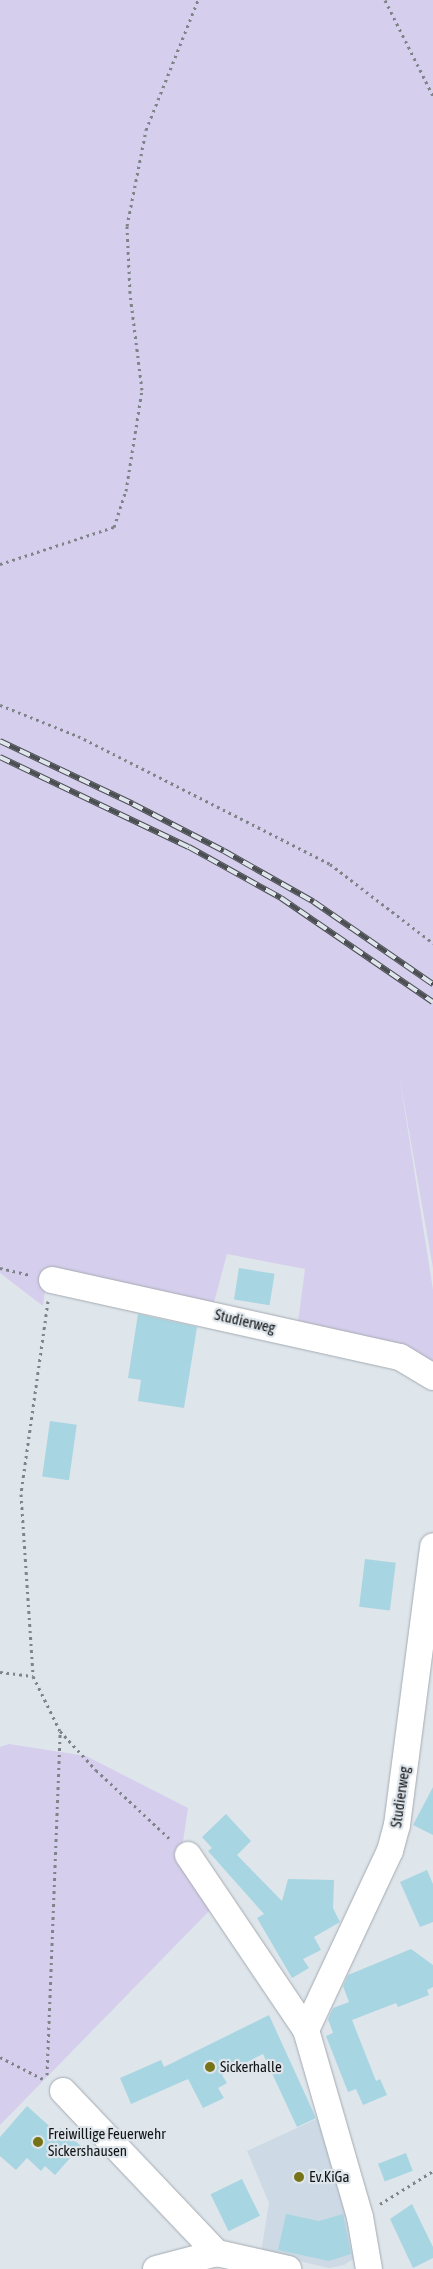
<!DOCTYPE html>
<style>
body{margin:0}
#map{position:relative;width:433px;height:2269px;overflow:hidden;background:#dee5eb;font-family:"Asap Condensed",sans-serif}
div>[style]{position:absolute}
.built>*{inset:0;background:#cddae5}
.green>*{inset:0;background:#d5ceec}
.building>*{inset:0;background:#a7d6e2;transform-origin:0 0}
.path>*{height:3px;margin-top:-1.5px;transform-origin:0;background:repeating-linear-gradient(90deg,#7e8488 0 2.5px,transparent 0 6.5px)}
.roads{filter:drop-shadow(0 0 1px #a4abb1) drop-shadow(0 0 1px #a4abb1)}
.minor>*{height:26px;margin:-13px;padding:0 13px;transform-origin:13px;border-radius:13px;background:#fff}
.rail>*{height:5.5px;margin-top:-2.75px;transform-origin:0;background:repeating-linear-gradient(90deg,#dee5eb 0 11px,#4b4f52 0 22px);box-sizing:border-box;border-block:1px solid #4b4f52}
.dots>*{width:14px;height:14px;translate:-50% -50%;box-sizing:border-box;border:2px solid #dee5eb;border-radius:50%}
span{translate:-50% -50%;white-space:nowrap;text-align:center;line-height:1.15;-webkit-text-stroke:4.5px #dee5eb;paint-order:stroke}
.street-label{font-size:15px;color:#121517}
.poi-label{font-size:15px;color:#121517}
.left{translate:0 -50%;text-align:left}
</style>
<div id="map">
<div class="built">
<div style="clip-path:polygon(323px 2116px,358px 2256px,344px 2265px,329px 2268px,261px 2252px,269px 2203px,247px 2151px)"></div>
</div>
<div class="green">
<div style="clip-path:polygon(0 0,433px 0,433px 1268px,399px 1074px,433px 1290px,433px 1377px,296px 1337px,305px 1269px,227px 1254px,212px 1310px,47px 1276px,43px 1306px,0 1273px)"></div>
<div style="clip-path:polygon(9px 1744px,86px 1756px,188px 1808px,182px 1848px,215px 1905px,0 2125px,0 1747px)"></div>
</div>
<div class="building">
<div style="left:239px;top:1268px;width:36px;height:32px;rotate:9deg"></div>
<div style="clip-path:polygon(138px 1314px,197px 1327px,184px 1408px,138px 1401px,141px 1380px,128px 1378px)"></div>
<div style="left:50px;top:1421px;width:27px;height:56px;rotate:8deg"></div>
<div style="left:365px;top:1559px;width:31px;height:48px;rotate:7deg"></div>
<div style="clip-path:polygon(433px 1787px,433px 1835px,413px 1825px)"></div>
<div style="clip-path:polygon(226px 1814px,251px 1841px,237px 1855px,282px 1901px,288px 1879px,334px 1880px,333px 1908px,340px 1922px,314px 1937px,321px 1950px,303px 1959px,309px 1968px,292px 1978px,257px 1918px,264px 1914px,208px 1851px,212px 1848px,202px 1837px)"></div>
<div style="clip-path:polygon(427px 1870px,433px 1884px,433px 1922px,420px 1927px,400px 1882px)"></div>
<div style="clip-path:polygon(411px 1949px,433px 1965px,433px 1987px,427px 1990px,429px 1995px,398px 2007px,396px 2003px,352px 2020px,376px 2081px,380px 2079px,387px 2095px,363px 2105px,356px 2089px,348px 2092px,326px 2036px,333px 2033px,328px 2019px,333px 2008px,349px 2002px,343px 1986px,348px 1975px)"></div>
<div style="clip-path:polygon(269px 2015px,316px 2118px,297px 2127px,263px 2054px,222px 2075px,227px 2083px,218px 2088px,224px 2098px,203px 2108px,188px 2079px,131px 2104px,120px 2078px,161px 2060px,164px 2067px)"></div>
<div style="clip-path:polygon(27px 2106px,56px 2132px,60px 2128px,81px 2146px,55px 2175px,45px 2166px,41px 2171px,27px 2158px,16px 2170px,0 2156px,0 2137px)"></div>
<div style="left:406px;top:2153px;width:19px;height:30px;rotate:69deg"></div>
<div style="left:242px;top:2179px;width:41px;height:35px;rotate:64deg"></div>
<div style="clip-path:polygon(412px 2204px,433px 2247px,433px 2258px,413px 2268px,390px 2219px)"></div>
<div style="clip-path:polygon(286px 2214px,319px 2221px,343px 2214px,351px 2254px,329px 2261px,278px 2250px)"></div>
</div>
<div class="path">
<div style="left:385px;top:0;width:107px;rotate:63.4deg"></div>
<div style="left:0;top:564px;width:120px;rotate:-18deg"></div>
<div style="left:114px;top:527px;width:38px;rotate:-72deg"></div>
<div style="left:126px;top:491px;width:102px;rotate:-81deg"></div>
<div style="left:142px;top:390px;width:98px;rotate:-97.1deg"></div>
<div style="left:130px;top:293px;width:67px;rotate:-92.6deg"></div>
<div style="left:127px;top:226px;width:98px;rotate:-78.8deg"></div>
<div style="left:146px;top:130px;width:140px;rotate:-68.2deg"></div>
<div style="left:0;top:705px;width:84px;rotate:21.7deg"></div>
<div style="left:78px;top:736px;width:283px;rotate:26.9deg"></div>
<div style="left:330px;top:864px;width:130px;rotate:37.5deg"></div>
<div style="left:0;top:1268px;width:31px;rotate:13deg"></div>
<div style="left:48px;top:1301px;width:195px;rotate:98deg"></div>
<div style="left:21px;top:1494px;width:182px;rotate:86.2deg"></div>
<div style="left:33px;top:1676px;width:61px;rotate:63.9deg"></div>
<div style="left:60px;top:1731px;width:53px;rotate:47.3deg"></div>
<div style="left:96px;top:1770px;width:103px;rotate:43deg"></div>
<div style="left:0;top:1672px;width:33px;rotate:7deg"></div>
<div style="left:0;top:2057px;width:48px;rotate:27.1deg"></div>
<div style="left:47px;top:2075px;width:343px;rotate:-87.8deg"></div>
<div style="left:380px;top:2204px;width:62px;rotate:-31.9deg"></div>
</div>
<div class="roads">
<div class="minor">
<div style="left:52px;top:1280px;width:356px;rotate:12.5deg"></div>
<div style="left:400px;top:1357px;width:39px;rotate:31deg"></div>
<div style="left:188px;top:1855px;width:211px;rotate:56deg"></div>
<div style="left:306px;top:2030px;width:195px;rotate:73.9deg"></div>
<div style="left:360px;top:2217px;width:53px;rotate:80.2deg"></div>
<div style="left:306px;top:2030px;width:198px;rotate:-64.9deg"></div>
<div style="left:390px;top:1851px;width:27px;rotate:-75deg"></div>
<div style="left:397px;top:1825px;width:281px;rotate:-82.6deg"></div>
<div style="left:63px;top:2091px;width:224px;rotate:46.5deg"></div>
<div style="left:156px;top:2269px;width:63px;rotate:-14.7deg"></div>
<div style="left:217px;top:2253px;width:73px;rotate:12.7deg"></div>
</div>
</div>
<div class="rail">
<div style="left:0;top:741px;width:147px;rotate:25.3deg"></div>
<div style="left:133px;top:804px;width:102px;rotate:27.3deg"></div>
<div style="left:224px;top:851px;width:103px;rotate:29.5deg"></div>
<div style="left:314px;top:902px;width:145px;rotate:34.6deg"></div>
<div style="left:0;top:757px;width:209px;rotate:25.5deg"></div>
<div style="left:189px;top:847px;width:105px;rotate:29deg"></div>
<div style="left:281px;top:898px;width:184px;rotate:34.4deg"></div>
</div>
<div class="dots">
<div style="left:210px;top:2067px;background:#777418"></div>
<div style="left:38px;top:2142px;background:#777418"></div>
<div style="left:299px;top:2177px;background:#777418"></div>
</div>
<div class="street-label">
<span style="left:245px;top:1321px;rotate:13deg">Studierweg</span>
<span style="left:400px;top:1797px;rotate:-82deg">Studierweg</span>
</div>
<div class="poi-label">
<span class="left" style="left:220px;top:2067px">Sickerhalle</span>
<span class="left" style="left:48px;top:2142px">Freiwillige Feuerwehr<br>Sickershausen</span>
<span class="left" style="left:309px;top:2177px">Ev.KiGa</span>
</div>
</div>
